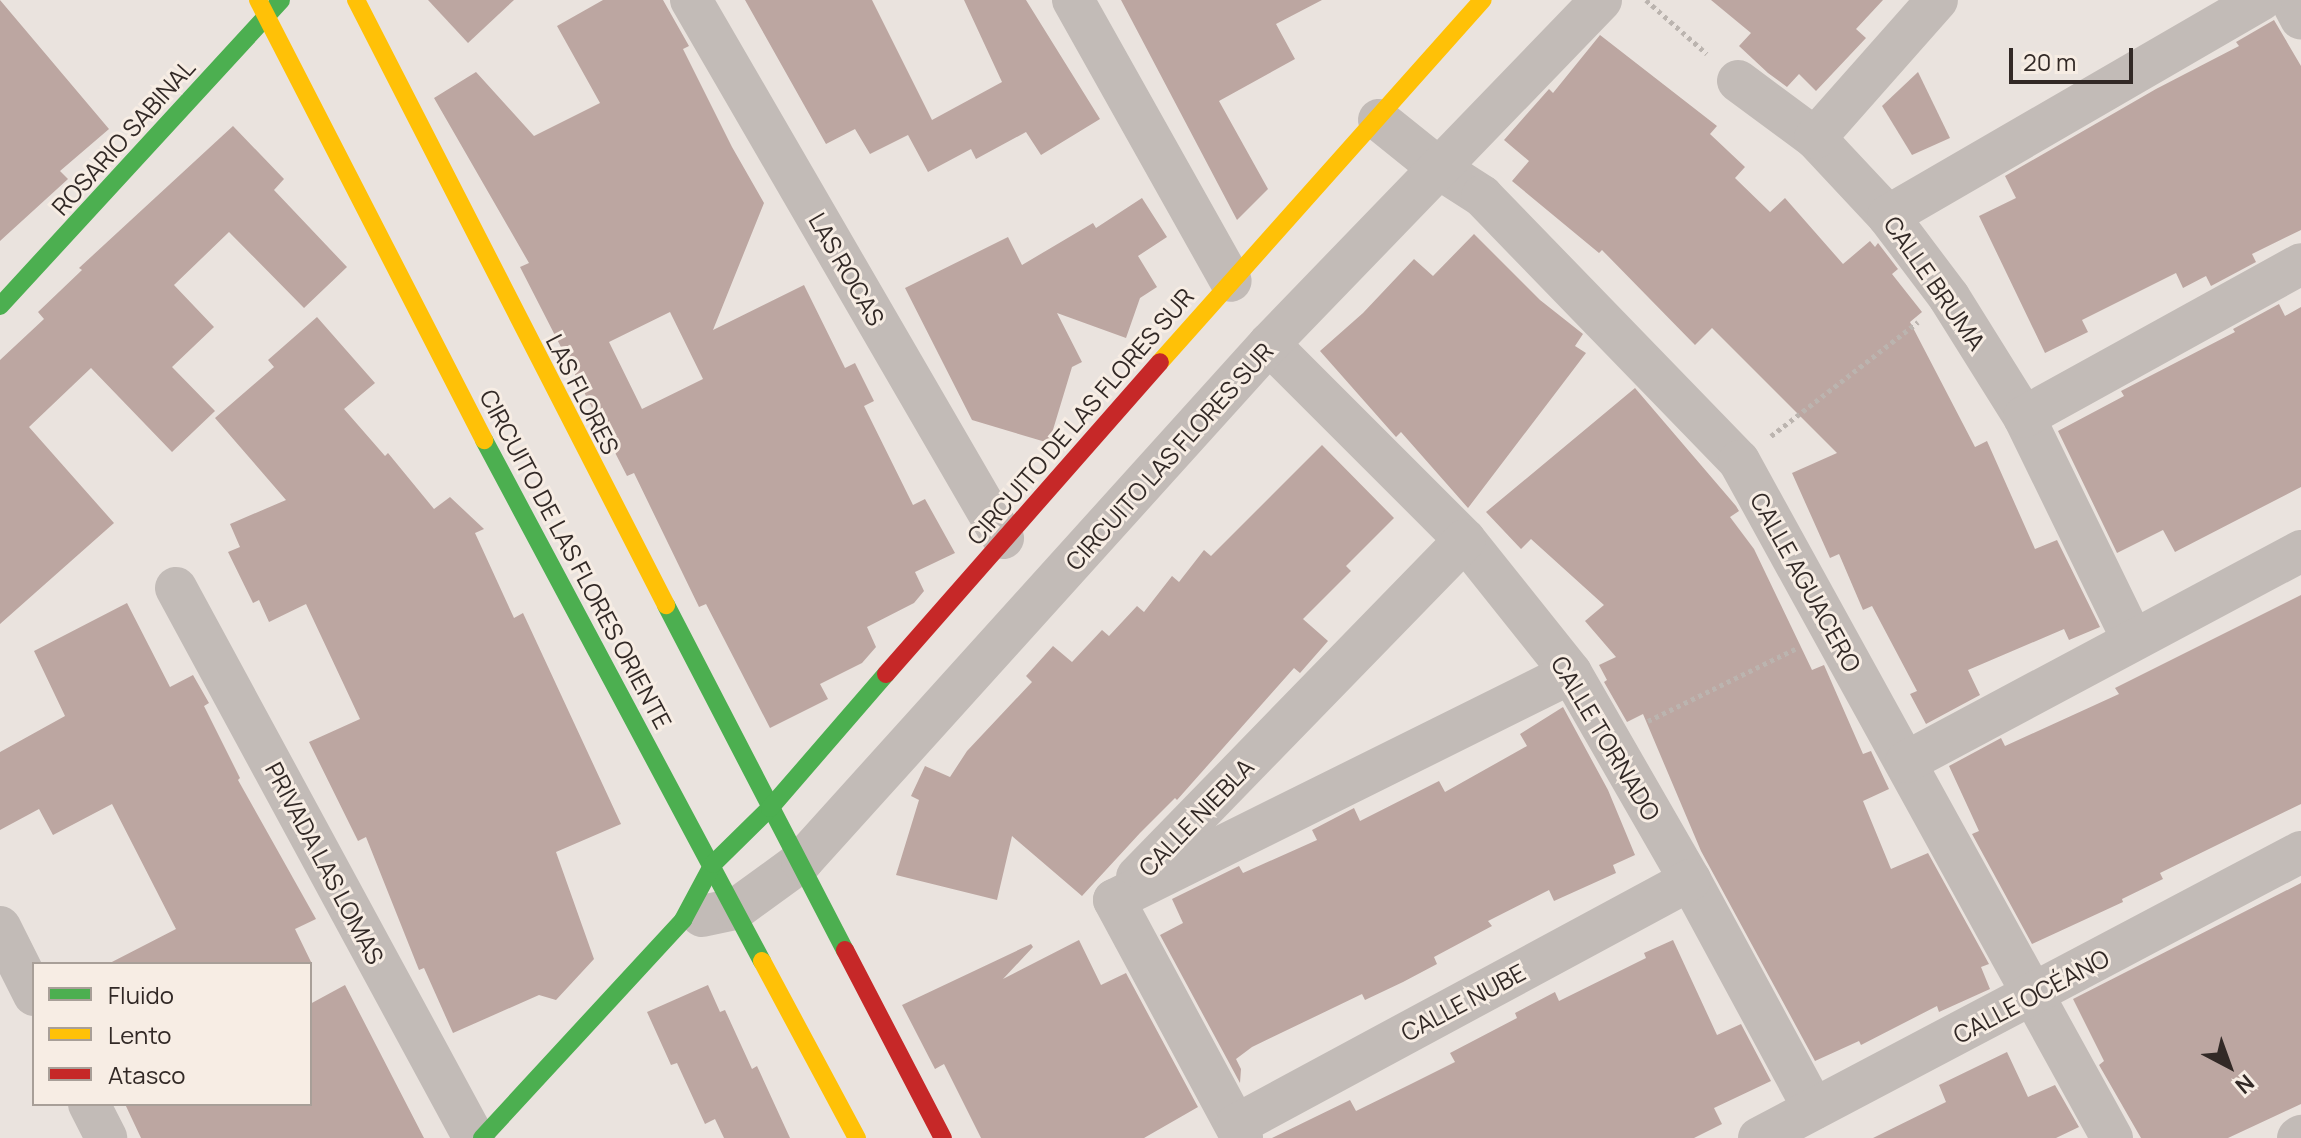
<!DOCTYPE html>
<meta charset="utf-8">
<style>
body{margin:0}
#map{position:relative;width:2301px;height:1138px;overflow:hidden;background:#eae3de;font-family:Manrope,sans-serif}
div>[style]{position:absolute}
.building>*{inset:0;background:#bca6a1}
.path>*{height:5px;margin-top:-2.5px;transform-origin:0;background:repeating-linear-gradient(90deg,#bbb4af 0 4px,transparent 0 8px)}
.street>*{height:42px;margin:-21px;padding:0 21px;transform-origin:21px;border-radius:21px;background:#c2bbb7}
.fast>*{height:18px;margin:-9px;padding:0 9px;transform-origin:9px;border-radius:9px;background:#4caf50}
.slow>*{height:18px;margin:-9px;padding:0 9px;transform-origin:9px;border-radius:9px;background:#ffc107}
.jam>*{height:18px;margin:-9px;padding:0 9px;transform-origin:9px;border-radius:9px;background:#c62828}
span{translate:-50% -50%;white-space:nowrap;text-align:center;line-height:1.15;-webkit-text-stroke:6px #f7ede4;paint-order:stroke}
.street-label{font-size:24px;color:#322926}
.legend{position:absolute;left:32px;top:962px;width:280px;height:144px;box-sizing:border-box;background:#f7ede4;border:2px solid #a89f98;margin:0;padding:10px 14px;list-style:none;font-size:24px;color:#322926}
.legend li{display:flex;align-items:center;gap:16px;height:40px}
.legend b{width:40px;border:2px solid #a89f98}
.north{position:absolute;left:2189px;top:1026px;width:80px;height:80px;-webkit-text-stroke:6px #f7ede4;paint-order:stroke;rotate:139deg;font-size:22px;font-weight:700;line-height:32px;text-align:center;color:#322926}
.north::after{content:'';display:block;margin:auto;width:28px;height:36px;background:#322926;clip-path:polygon(50% 0,100% 100%,50% 72%,0 100%)}
.scale{position:absolute;left:2009px;top:48px;width:124px;height:36px;box-sizing:border-box;border:4px solid #322926;border-top:0;padding-left:10px;font-size:24px;line-height:28px;white-space:nowrap;color:#322926;-webkit-text-stroke:6px #f7ede4;paint-order:stroke}
</style>
<div id="map">
<div class="building">
<div style="clip-path:polygon(0 0,109px 129px,60px 171px,68px 179px,0 241px)"></div>
<div style="clip-path:polygon(428px 0,514px 0,468px 43px)"></div>
<div style="clip-path:polygon(evenodd,603px 0,663px 0,689px 46px,683px 49px,732px 147px,764px 203px,713px 330px,804px 285px,845px 368px,855px 363px,874px 401px,864px 406px,913px 505px,925px 499px,955px 553px,915px 572px,924px 591px,914px 603px,867px 627px,876px 647px,862px 663px,820px 684px,828px 699px,770px 728px,706px 604px,699px 607px,634px 473px,627px 476px,520px 267px,529px 263px,434px 98px,476px 72px,534px 136px,600px 103px,557px 26px,603px 0,670px 312px,703px 379px,642px 409px,609px 342px,670px 312px)"></div>
<div style="clip-path:polygon(745px 0,872px 0,932px 120px,1002px 82px,964px 0,1026px 0,1100px 119px,1041px 155px,1026px 132px,976px 159px,971px 149px,928px 172px,908px 135px,870px 154px,855px 129px,826px 144px)"></div>
<div style="clip-path:polygon(1121px 0,1322px 0,1276px 24px,1295px 59px,1219px 101px,1268px 189px,1237px 220px)"></div>
<div style="clip-path:polygon(1711px 0,1883px 0,1856px 29px,1866px 38px,1816px 91px,1799px 74px,1787px 87px,1768px 73px,1739px 46px,1751px 33px)"></div>
<div style="clip-path:polygon(2274px 20px,2301px 66px,2301px 230px,2252px 254px,2256px 262px,2211px 286px,2206px 276px,2183px 288px,2176px 273px,2082px 320px,2088px 332px,2045px 353px,1979px 216px,2016px 198px,2005px 176px,2156px 89px,2239px 46px,2236px 42px)"></div>
<div style="clip-path:polygon(1600px 35px,1717px 126px,1710px 134px,1745px 167px,1735px 178px,1770px 212px,1785px 198px,1843px 264px,1870px 241px,1875px 247px,1878px 243px,1898px 269px,1892px 274px,1922px 312px,1910px 322px,1975px 447px,1987px 441px,2035px 549px,2057px 540px,2100px 627px,2069px 640px,2064px 629px,1968px 670px,1980px 695px,1926px 724px,1910px 694px,1917px 691px,1872px 606px,1863px 610px,1839px 554px,1830px 558px,1792px 473px,1837px 453px,1712px 328px,1695px 345px,1602px 250px,1599px 253px,1512px 181px,1529px 161px,1504px 140px,1549px 89px,1553px 93px)"></div>
<div style="clip-path:polygon(1918px 72px,1950px 138px,1912px 155px,1882px 106px)"></div>
<div style="clip-path:polygon(233px 126px,284px 179px,274px 190px,347px 267px,304px 308px,229px 232px,174px 285px,214px 327px,172px 367px,215px 411px,172px 452px,91px 368px,29px 427px,114px 523px,0 624px,0 360px,44px 319px,38px 312px,82px 270px,79px 268px)"></div>
<div style="clip-path:polygon(1142px 198px,1167px 237px,1138px 256px,1157px 287px,1140px 298px,1126px 338px,1057px 313px,1082px 362px,1072px 367px,1049px 443px,972px 420px,905px 288px,1008px 237px,1022px 265px,1093px 223px,1096px 228px)"></div>
<div style="clip-path:polygon(1474px 234px,1540px 300px,1583px 334px,1575px 346px,1586px 353px,1468px 508px,1401px 432px,1396px 437px,1320px 351px,1363px 313px,1414px 259px,1433px 276px)"></div>
<div style="clip-path:polygon(2279px 304px,2285px 316px,2301px 307px,2301px 487px,2175px 552px,2163px 530px,2117px 553px,2058px 431px,2124px 396px,2121px 391px,2235px 332px,2233px 329px)"></div>
<div style="clip-path:polygon(317px 317px,375px 383px,344px 409px,385px 456px,388px 453px,434px 509px,450px 497px,484px 529px,475px 533px,514px 618px,523px 613px,621px 824px,556px 852px,594px 959px,556px 1000px,539px 995px,453px 1033px,424px 968px,419px 970px,366px 837px,358px 841px,309px 742px,360px 719px,306px 604px,269px 622px,259px 600px,253px 603px,228px 552px,240px 547px,230px 524px,286px 500px,215px 418px,274px 367px,268px 360px)"></div>
<div style="clip-path:polygon(1635px 388px,1736px 506px,1739px 511px,1730px 517px,1754px 549px,1812px 670px,1824px 665px,1863px 754px,1871px 751px,1889px 789px,1863px 801px,1891px 869px,1928px 853px,1989px 964px,1981px 967px,1990px 989px,1939px 1012px,1937px 1006px,1861px 1045px,1859px 1041px,1815px 1061px,1701px 851px,1643px 714px,1627px 722px,1604px 682px,1607px 680px,1599px 665px,1616px 657px,1585px 621px,1604px 605px,1531px 539px,1521px 549px,1486px 512px)"></div>
<div style="clip-path:polygon(1322px 445px,1394px 518px,1346px 566px,1351px 571px,1303px 619px,1328px 641px,1300px 673px,1294px 668px,1177px 800px,1175px 798px,1140px 833px,1082px 896px,1012px 836px,997px 900px,896px 875px,919px 800px,911px 796px,925px 766px,950px 777px,967px 751px,1032px 682px,1026px 676px,1053px 646px,1072px 662px,1102px 630px,1109px 636px,1137px 606px,1144px 612px,1172px 576px,1179px 582px,1204px 550px,1211px 556px)"></div>
<div style="clip-path:polygon(2301px 595px,2301px 804px,2160px 873px,2163px 879px,2122px 899px,2123px 902px,2032px 944px,1972px 834px,1979px 831px,1949px 766px,2001px 738px,2005px 746px,2119px 694px,2115px 688px)"></div>
<div style="clip-path:polygon(127px 603px,170px 687px,193px 675px,209px 703px,204px 706px,240px 778px,238px 780px,316px 919px,295px 929px,312px 964px,108px 964px,176px 929px,112px 804px,53px 835px,39px 809px,0 830px,0 752px,65px 716px,34px 651px)"></div>
<div style="clip-path:polygon(1563px 707px,1608px 790px,1635px 855px,1613px 865px,1616px 873px,1554px 901px,1549px 890px,1488px 921px,1492px 926px,1434px 957px,1437px 964px,1403px 982px,1365px 1000px,1362px 994px,1252px 1047px,1236px 1059px,1241px 1069px,1240px 1083px,1160px 935px,1183px 923px,1172px 899px,1239px 866px,1243px 873px,1317px 840px,1312px 830px,1354px 808px,1360px 821px,1439px 781px,1445px 792px,1527px 746px,1520px 734px)"></div>
<div style="clip-path:polygon(2301px 883px,2301px 1104px,2228px 1138px,2141px 1138px,2099px 1065px,2104px 1061px,2073px 999px)"></div>
<div style="clip-path:polygon(1079px 940px,1101px 985px,1126px 973px,1198px 1107px,1144px 1138px,981px 1138px,944px 1064px,935px 1069px,902px 1005px,1031px 944px,1033px 947px,1003px 979px)"></div>
<div style="clip-path:polygon(1673px 940px,1717px 1035px,1741px 1024px,1771px 1081px,1714px 1108px,1722px 1124px,1694px 1138px,1272px 1138px,1350px 1100px,1356px 1111px,1411px 1084px,1455px 1062px,1450px 1053px,1517px 1018px,1515px 1013px,1555px 992px,1559px 1001px,1646px 958px,1644px 953px)"></div>
<div style="clip-path:polygon(345px 985px,424px 1138px,141px 1138px,125px 1104px,310px 1104px,310px 1004px)"></div>
<div style="clip-path:polygon(708px 985px,720px 1012px,725px 1010px,752px 1069px,757px 1066px,790px 1138px,724px 1138px,715px 1119px,705px 1124px,677px 1063px,671px 1065px,647px 1012px)"></div>
<div style="clip-path:polygon(2007px 1052px,2028px 1097px,2055px 1085px,2079px 1127px,2056px 1138px,1873px 1138px,1946px 1102px,1939px 1085px)"></div>
</div>
<div class="path">
<div style="left:1646px;top:0;width:81px;rotate:41.5deg"></div>
<div style="left:1771px;top:436px;width:186px;rotate:-37.8deg"></div>
<div style="left:1648px;top:721px;width:166px;rotate:-26.1deg"></div>
</div>
<div class="street">
<div style="left:691px;top:0;width:622px;rotate:59.89deg"></div>
<div style="left:1073px;top:0;width:322px;rotate:60.7deg"></div>
<div style="left:2291px;top:0;width:21px;rotate:62deg"></div>
<div style="left:1738px;top:81px;width:96px;rotate:36.5deg"></div>
<div style="left:1815px;top:138px;width:107px;rotate:46.9deg"></div>
<div style="left:1888px;top:216px;width:101px;rotate:53deg"></div>
<div style="left:1949px;top:297px;width:142px;rotate:58deg"></div>
<div style="left:2024px;top:417px;width:246px;rotate:64deg"></div>
<div style="left:1379px;top:120px;width:78px;rotate:38.8deg"></div>
<div style="left:1440px;top:169px;width:50px;rotate:32.7deg"></div>
<div style="left:1482px;top:196px;width:369px;rotate:45.9deg"></div>
<div style="left:1739px;top:461px;width:773px;rotate:61.15deg"></div>
<div style="left:1815px;top:138px;width:184px;rotate:-48.5deg"></div>
<div style="left:1888px;top:216px;width:431px;rotate:-30.1deg"></div>
<div style="left:1269px;top:344px;width:277px;rotate:45deg"></div>
<div style="left:1465px;top:540px;width:170px;rotate:51.4deg"></div>
<div style="left:1571px;top:673px;width:239px;rotate:60.1deg"></div>
<div style="left:1690px;top:880px;width:260px;rotate:61.6deg"></div>
<div style="left:2024px;top:417px;width:316px;rotate:-28.9deg"></div>
<div style="left:176px;top:588px;width:626px;rotate:61.55deg"></div>
<div style="left:1906px;top:762px;width:448px;rotate:-28.1deg"></div>
<div style="left:1137px;top:877px;width:470px;rotate:-45.8deg"></div>
<div style="left:1114px;top:900px;width:510px;rotate:-26.41deg"></div>
<div style="left:1114px;top:900px;width:270px;rotate:61.7deg"></div>
<div style="left:702px;top:916px;width:35px;rotate:-12deg"></div>
<div style="left:736px;top:909px;width:82px;rotate:-36deg"></div>
<div style="left:802px;top:861px;width:697px;rotate:-47.91deg"></div>
<div style="left:1269px;top:344px;width:478px;rotate:-46deg"></div>
<div style="left:0;top:927px;width:76px;rotate:63.4deg"></div>
<div style="left:89px;top:1104px;width:38px;rotate:63deg"></div>
<div style="left:1236px;top:1125px;width:516px;rotate:-28.35deg"></div>
<div style="left:1759px;top:1138px;width:613px;rotate:-27.82deg"></div>
<div style="left:2298px;top:1138px;width:4px;rotate:-34deg"></div>
</div>
<div class="fast">
<div style="left:0;top:306px;width:415px;rotate:-47.4deg"></div>
<div style="left:484px;top:440px;width:591px;rotate:61.92deg"></div>
<div style="left:666px;top:605px;width:389px;rotate:62.6deg"></div>
<div style="left:482px;top:1138px;width:297px;rotate:-47.3deg"></div>
<div style="left:683px;top:920px;width:64px;rotate:-61.8deg"></div>
<div style="left:713px;top:864px;width:80px;rotate:-44.5deg"></div>
<div style="left:770px;top:808px;width:177px;rotate:-49.1deg"></div>
</div>
<div class="slow">
<div style="left:258px;top:0;width:495px;rotate:62.8deg"></div>
<div style="left:356px;top:0;width:680px;rotate:62.87deg"></div>
<div style="left:1160px;top:362px;width:485px;rotate:-48.3deg"></div>
<div style="left:762px;top:961px;width:201px;rotate:61.8deg"></div>
</div>
<div class="jam">
<div style="left:886px;top:674px;width:415px;rotate:-48.7deg"></div>
<div style="left:845px;top:950px;width:212px;rotate:62.5deg"></div>
</div>
<div class="street-label">
<span style="left:123px;top:137px;rotate:-48deg">ROSARIO SABINAL</span>
<span style="left:847px;top:269px;rotate:60deg">LAS ROCAS</span>
<span style="left:1935px;top:283px;rotate:55deg">CALLE BRUMA</span>
<span style="left:583px;top:394px;rotate:63deg">LAS FLORES</span>
<span style="left:1080px;top:416px;rotate:-49deg">CIRCUITO DE LAS FLORES SUR</span>
<span style="left:1169px;top:456px;rotate:-48deg">CIRCUITO LAS FLORES SUR</span>
<span style="left:576px;top:559px;rotate:62deg">CIRCUITO DE LAS FLORES ORIENTE</span>
<span style="left:1806px;top:582px;rotate:61deg">CALLE AGUACERO</span>
<span style="left:1606px;top:738px;rotate:59deg">CALLE TORNADO</span>
<span style="left:1196px;top:817px;rotate:-46deg">CALLE NIEBLA</span>
<span style="left:325px;top:863px;rotate:62deg">PRIVADA LAS LOMAS</span>
<span style="left:2031px;top:996px;rotate:-28deg">CALLE OCÉANO</span>
<span style="left:1463px;top:1002px;rotate:-28deg">CALLE NUBE</span>
</div>
<ul class="legend">
<li><b style="height:10px;background:#4caf50"></b>Fluido</li>
<li><b style="height:10px;background:#ffc107"></b>Lento</li>
<li><b style="height:10px;background:#c62828"></b>Atasco</li>
</ul>
<div class="north">N</div>
<div class="scale">20 m</div>
</div>
